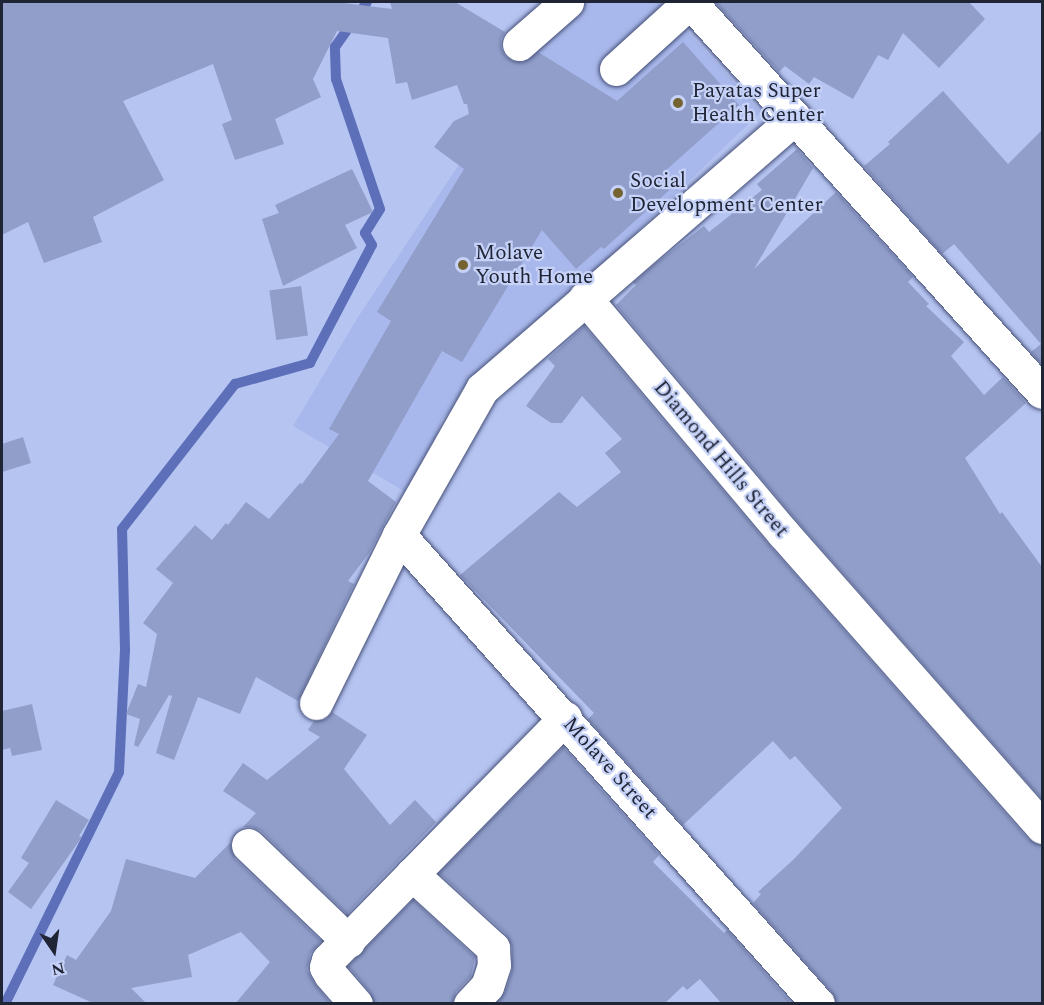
<!DOCTYPE html>
<style>
body{margin:0}
#map{position:relative;width:1044px;height:1005px;overflow:hidden;background:#b6c4f2;font-family:Spectral,serif}
div>[style]{position:absolute}
.built>*{inset:0;background:#a9b8ec}
.stream>*{height:10px;margin:-5px;padding:0 5px;transform-origin:5px;border-radius:5px;background:#5d6fb8}
.building>*{inset:0;background:#919eca;transform-origin:0 0}
.roads{filter:drop-shadow(0 0 2px #444f76) drop-shadow(0 0 2px #444f76)}
.minor>*{height:33px;margin:-16.5px;padding:0 16.5px;transform-origin:16.5px;border-radius:16.5px;background:#fff}
.dots>*{width:16px;height:16px;translate:-50% -50%;box-sizing:border-box;border:3px solid #c6d2f7;border-radius:50%}
span{translate:-50% -50%;white-space:nowrap;text-align:center;line-height:1.15;-webkit-text-stroke:4.5px #c6d2f7;paint-order:stroke}
.poi-label{font-size:21px;color:#202536}
.left{translate:0 -50%;text-align:left}
.street-label{font-size:21px;color:#202536}
.frame{position:absolute;inset:0;border:3px solid #202536;pointer-events:none}
.north{position:absolute;left:24px;top:921px;width:60px;height:60px;-webkit-text-stroke:4px #c6d2f7;paint-order:stroke;rotate:167deg;font-size:16px;font-weight:700;line-height:24px;text-align:center;color:#202536}
.north::after{content:'';display:block;margin:auto;width:21px;height:27px;background:#202536;clip-path:polygon(50% 0,100% 100%,50% 72%,0 100%)}
</style>
<div id="map">
<div class="built">
<div style="clip-path:polygon(584px 2px,661px 2px,761px 112px,442px 419px,416px 498px,293px 426px,358px 317px,540px 42px)"></div>
</div>
<div class="stream">
<div style="left:5px;top:1004px;width:258px;rotate:-63.8deg"></div>
<div style="left:119px;top:772px;width:122px;rotate:-87.2deg"></div>
<div style="left:125px;top:650px;width:121px;rotate:-91.4deg"></div>
<div style="left:122px;top:529px;width:184px;rotate:-52.1deg"></div>
<div style="left:235px;top:384px;width:78px;rotate:-15.6deg"></div>
<div style="left:310px;top:363px;width:133px;rotate:-62.3deg"></div>
<div style="left:372px;top:245px;width:14px;rotate:-120deg"></div>
<div style="left:365px;top:233px;width:28px;rotate:-58deg"></div>
<div style="left:380px;top:209px;width:137px;rotate:-108.7deg"></div>
<div style="left:336px;top:79px;width:32px;rotate:-92deg"></div>
<div style="left:335px;top:47px;width:55px;rotate:-54.6deg"></div>
</div>
<div class="building">
<div style="clip-path:polygon(2px 2px,336px 2px,392px 9px,390px 2px,455px 2px,505px 32px,501px 39px,501px 48px,505px 56px,512px 61px,523px 62px,538px 52px,617px 101px,683px 42px,739px 105px,664px 172px,675px 185px,604px 249px,601px 247px,576px 269px,542px 230px,462px 362px,442px 351px,368px 481px,396px 502px,369px 553px,348px 581px,354px 584px,298px 701px,256px 677px,240px 714px,198px 697px,174px 760px,156px 753px,172px 696px,169px 695px,138px 747px,134px 745px,140px 719px,126px 714px,138px 684px,146px 687px,157px 634px,143px 623px,173px 583px,156px 569px,195px 525px,212px 540px,226px 523px,228px 525px,246px 502px,269px 519px,300px 483px,302px 484px,339px 434px,329px 429px,391px 321px,377px 312px,464px 169px,434px 147px,454px 121px,469px 114px,467px 104px,464px 104px,457px 85px,412px 100px,407px 82px,396px 84px,388px 38px,337px 31px,313px 79px,321px 97px,275px 119px,284px 144px,235px 160px,222px 124px,232px 120px,213px 64px,123px 101px,164px 180px,93px 217px,102px 242px,44px 263px,28px 222px,2px 235px)"></div>
<div style="clip-path:polygon(715px 2px,969px 2px,985px 19px,939px 68px,903px 33px,888px 60px,878px 55px,853px 99px,814px 77px,809px 84px,785px 66px,779px 72px)"></div>
<div style="clip-path:polygon(943px 91px,1008px 164px,1042px 130px,1042px 365px,1031px 352px,1041px 344px,954px 244px,942px 254px,864px 166px,890px 144px,888px 142px)"></div>
<div style="clip-path:polygon(797px 149px,813px 168px,754px 269px,836px 192px,913px 277px,908px 282px,929px 304px,926px 306px,964px 342px,951px 356px,984px 395px,1003px 377px,1026px 403px,965px 458px,1000px 514px,1002px 512px,1042px 567px,1042px 799px,797px 521px,616px 305px,636px 285px,633px 283px,655px 264px,704px 226px,709px 232px,762px 190px,757px 184px)"></div>
<div style="clip-path:polygon(352px 169px,373px 212px,345px 225px,357px 248px,283px 286px,262px 219px,279px 213px,275px 205px)"></div>
<div style="left:301px;top:286px;width:50px;height:32px;rotate:82deg"></div>
<div style="clip-path:polygon(584px 326px,769px 545px,1028px 839px,1042px 845px,1042px 1004px,836px 1004px,832px 992px,753px 903px,761px 894px,758px 892px,794px 859px,842px 808px,795px 756px,790px 760px,773px 741px,683px 825px,588px 719px,594px 713px,460px 575px,559px 492px,577px 507px,621px 472px,605px 453px,622px 439px,582px 396px,562px 423px,551px 423px,526px 406px,555px 366px,548px 359px)"></div>
<div style="clip-path:polygon(23px 437px,31px 463px,2px 472px,2px 444px)"></div>
<div style="clip-path:polygon(32px 704px,42px 750px,12px 756px,10px 748px,2px 750px,2px 711px)"></div>
<div style="clip-path:polygon(332px 712px,367px 735px,344px 769px,390px 825px,415px 800px,436px 822px,347px 914px,261px 831px,252px 827px,243px 827px,256px 813px,223px 791px,243px 763px,267px 780px,320px 737px,308px 730px,314px 721px,326px 719px)"></div>
<div style="clip-path:polygon(563px 747px,655px 850px,659px 855px,653px 862px,724px 933px,727px 930px,792px 1004px,722px 1004px,700px 979px,687px 990px,683px 986px,664px 1004px,496px 1004px,505px 992px,512px 971px,512px 946px,506px 934px,439px 873px)"></div>
<div style="clip-path:polygon(56px 800px,89px 820px,79px 836px,82px 837px,31px 909px,8px 892px,29px 863px,21px 858px)"></div>
<div style="clip-path:polygon(230px 843px,235px 859px,321px 941px,310px 954px,307px 970px,314px 983px,331px 1004px,235px 1004px,270px 962px,241px 932px,188px 955px,192px 977px,131px 988px,147px 1004px,95px 1004px,53px 985px,67px 955px,76px 960px,111px 911px,126px 859px,195px 878px)"></div>
<div style="clip-path:polygon(413px 900px,475px 957px,471px 976px,456px 992px,452px 1004px,374px 1004px,370px 992px,348px 966px)"></div>
</div>
<div class="roads">
<div class="minor">
<div style="left:690px;top:2px;width:525px;rotate:47.93deg"></div>
<div style="left:519px;top:44px;width:64px;rotate:-41.2deg"></div>
<div style="left:616px;top:69px;width:100px;rotate:-42.2deg"></div>
<div style="left:585px;top:298px;width:307px;rotate:49.9deg"></div>
<div style="left:783px;top:533px;width:392px;rotate:48.6deg"></div>
<div style="left:399px;top:535px;width:629px;rotate:48.22deg"></div>
<div style="left:316px;top:703px;width:187px;rotate:-63.7deg"></div>
<div style="left:399px;top:535px;width:168px;rotate:-60.4deg"></div>
<div style="left:482px;top:389px;width:414px;rotate:-40.9deg"></div>
<div style="left:248px;top:845px;width:139px;rotate:43.8deg"></div>
<div style="left:412px;top:874px;width:110px;rotate:42.4deg"></div>
<div style="left:493px;top:948px;width:17px;rotate:87deg"></div>
<div style="left:494px;top:965px;width:22px;rotate:108deg"></div>
<div style="left:487px;top:986px;width:25px;rotate:133deg"></div>
<div style="left:356px;top:1004px;width:40px;rotate:-131deg"></div>
<div style="left:330px;top:974px;width:8px;rotate:-120deg"></div>
<div style="left:326px;top:967px;width:7px;rotate:-74deg"></div>
<div style="left:328px;top:960px;width:339px;rotate:-45.6deg"></div>
</div>
</div>
<div class="dots">
<div style="left:678px;top:103px;background:#746432"></div>
<div style="left:618px;top:193px;background:#746432"></div>
<div style="left:463px;top:265px;background:#746432"></div>
</div>
<div class="poi-label">
<span class="left" style="left:692px;top:103px">Payatas Super<br>Health Center</span>
<span class="left" style="left:630px;top:193px">Social<br>Development Center</span>
<span class="left" style="left:475px;top:265px">Molave<br>Youth Home</span>
</div>
<div class="street-label">
<span style="left:721px;top:459px;rotate:50deg">Diamond Hills Street</span>
<span style="left:610px;top:768px;rotate:48deg">Molave Street</span>
</div>
<div class="frame"></div>
<div class="north">N</div>
</div>
